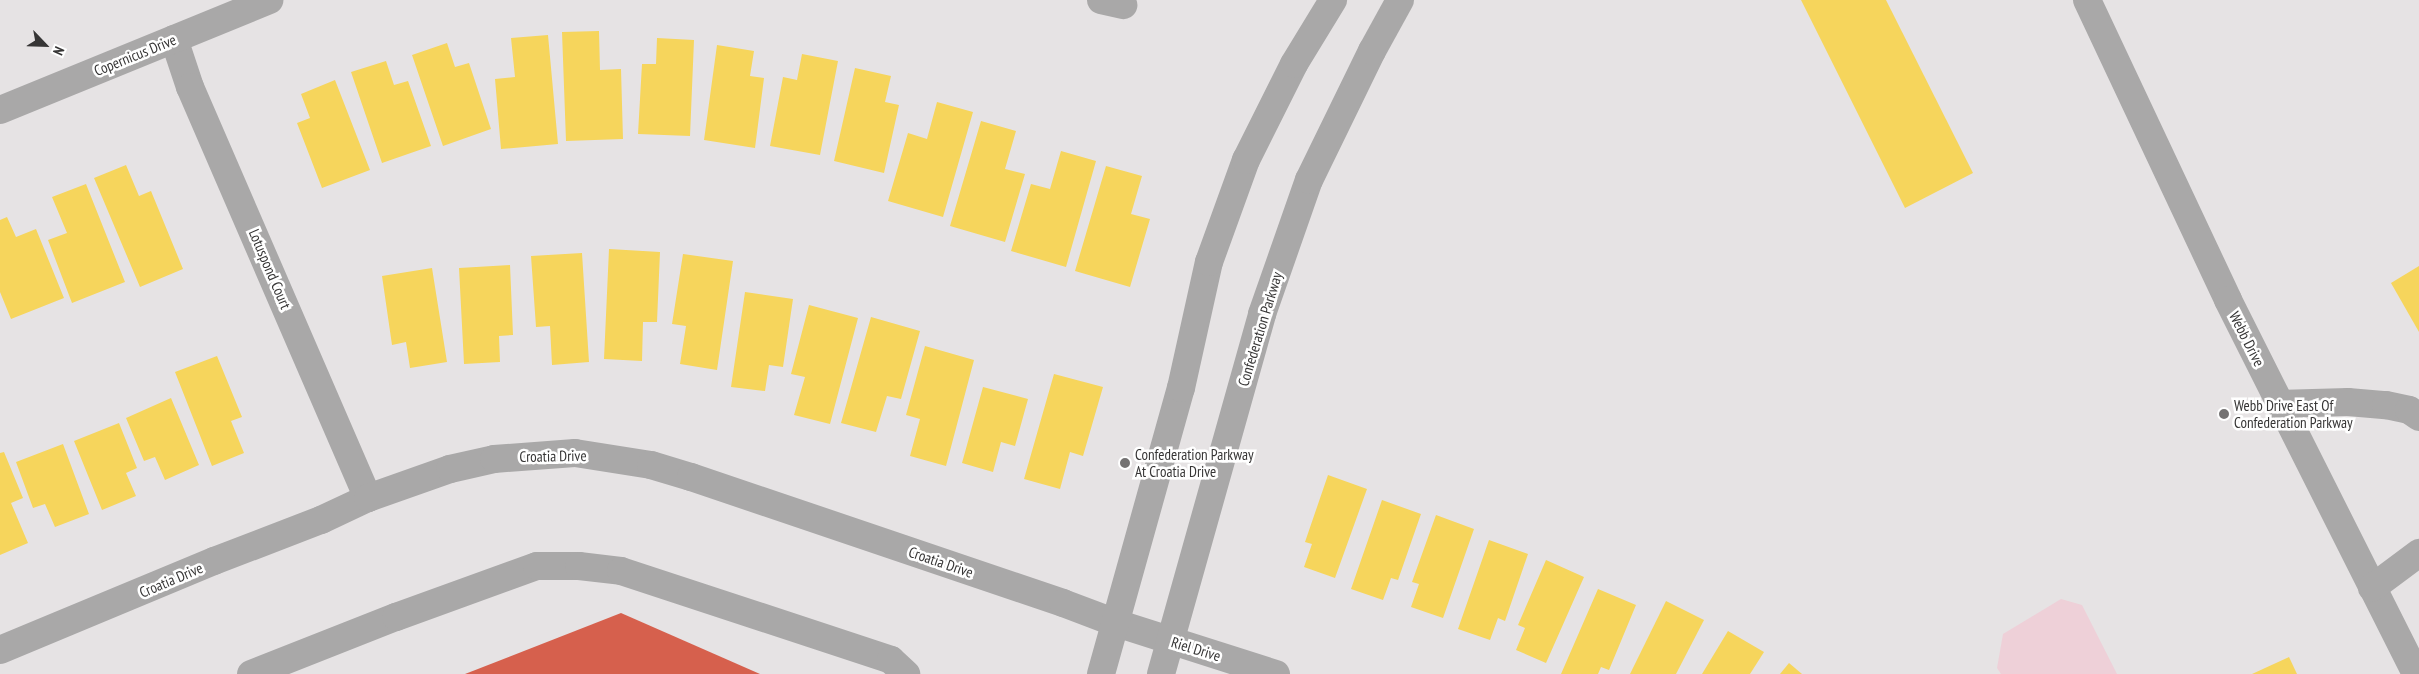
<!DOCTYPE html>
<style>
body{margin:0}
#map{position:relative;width:2419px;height:674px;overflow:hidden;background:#e6e3e4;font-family:"PT Sans Narrow",sans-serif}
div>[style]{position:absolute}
.green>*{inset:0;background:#eed0d8}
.homes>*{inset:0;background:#f6d55c}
.shops>*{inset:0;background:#d6604d}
.minor>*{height:28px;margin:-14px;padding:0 14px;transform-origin:14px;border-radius:14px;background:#a9a8a8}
.dots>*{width:14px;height:14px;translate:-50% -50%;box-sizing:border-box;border:2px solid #fff;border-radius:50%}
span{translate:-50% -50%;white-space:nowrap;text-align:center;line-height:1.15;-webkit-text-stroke:5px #fff;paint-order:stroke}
.street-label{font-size:15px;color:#363535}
.poi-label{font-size:15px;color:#363535}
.left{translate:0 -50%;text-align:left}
.north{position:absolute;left:20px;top:20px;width:50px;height:50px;-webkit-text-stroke:4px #fff;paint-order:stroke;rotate:114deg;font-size:14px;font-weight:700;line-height:20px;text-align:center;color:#363535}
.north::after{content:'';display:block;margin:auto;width:18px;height:22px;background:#363535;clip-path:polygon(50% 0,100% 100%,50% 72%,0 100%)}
</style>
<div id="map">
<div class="green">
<div style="clip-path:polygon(2061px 599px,2082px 605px,2117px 674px,2001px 674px,1997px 668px,2003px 634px)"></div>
</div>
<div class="homes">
<div style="clip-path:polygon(1801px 0,1886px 0,1973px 173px,1905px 208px)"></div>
<div style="clip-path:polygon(599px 31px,600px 70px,621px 69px,623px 139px,566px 141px,562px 32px)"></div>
<div style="clip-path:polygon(548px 35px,558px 144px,501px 149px,495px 79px,515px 77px,511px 38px)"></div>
<div style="clip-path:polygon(657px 38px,694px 40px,690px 136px,638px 134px,642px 64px,656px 64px)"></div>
<div style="clip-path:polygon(447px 43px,455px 67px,469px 63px,491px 129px,443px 146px,412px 55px)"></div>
<div style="clip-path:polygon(717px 45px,754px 51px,750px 76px,764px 78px,755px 148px,704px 140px)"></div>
<div style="clip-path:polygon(802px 54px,838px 61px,820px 155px,770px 146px,783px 77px,797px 80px)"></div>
<div style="clip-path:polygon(386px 61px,394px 85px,408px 81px,431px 146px,382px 163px,351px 72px)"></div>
<div style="clip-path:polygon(855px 68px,891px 76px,885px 102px,899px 105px,884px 173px,834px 161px)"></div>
<div style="clip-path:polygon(335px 80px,370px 170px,322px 188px,297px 123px,310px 118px,301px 94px)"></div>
<div style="clip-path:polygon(937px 102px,973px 112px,943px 217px,888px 201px,908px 133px,927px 139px)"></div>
<div style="clip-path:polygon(981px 121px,1016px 131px,1005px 169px,1025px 174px,1005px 242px,950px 226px)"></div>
<div style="clip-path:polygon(1061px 151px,1096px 161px,1066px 267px,1011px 251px,1031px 184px,1050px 189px)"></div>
<div style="clip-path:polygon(126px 165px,139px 196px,151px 191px,183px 269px,140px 287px,94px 178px)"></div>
<div style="clip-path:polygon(1106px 166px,1142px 176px,1131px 214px,1150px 219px,1130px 287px,1075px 271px)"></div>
<div style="clip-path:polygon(86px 184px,125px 282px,72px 303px,48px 240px,67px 233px,52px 197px)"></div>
<div style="clip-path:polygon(7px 217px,16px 237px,36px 229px,64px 298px,11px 319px,0 292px,0 220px)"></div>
<div style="clip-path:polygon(609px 249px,660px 252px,657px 322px,643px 322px,642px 361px,604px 359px)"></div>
<div style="clip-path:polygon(582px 253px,589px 362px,552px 365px,550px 326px,536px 327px,531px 256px)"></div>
<div style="clip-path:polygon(683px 254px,733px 261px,717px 370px,680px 364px,686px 326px,672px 324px)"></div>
<div style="clip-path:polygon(510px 265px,513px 335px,499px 336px,500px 362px,464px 364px,459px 268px)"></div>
<div style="clip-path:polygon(2419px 266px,2419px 332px,2391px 283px)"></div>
<div style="clip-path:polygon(432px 268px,447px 362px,410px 368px,406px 342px,392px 345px,382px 276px)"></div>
<div style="clip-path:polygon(745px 292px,793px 299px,783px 367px,769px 365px,765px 391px,731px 387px)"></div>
<div style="clip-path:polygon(809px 305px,858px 318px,830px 424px,794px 415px,805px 377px,791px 374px)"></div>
<div style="clip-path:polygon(871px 317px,920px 331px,901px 399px,887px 396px,876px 432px,841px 423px)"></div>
<div style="clip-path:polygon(925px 346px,974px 360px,946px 466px,910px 456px,920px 419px,906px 415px)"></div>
<div style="clip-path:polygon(217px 356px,242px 417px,231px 421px,244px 453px,212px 466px,175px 372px)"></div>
<div style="clip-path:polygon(1054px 374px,1103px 387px,1083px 456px,1070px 452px,1060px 489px,1024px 479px)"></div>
<div style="clip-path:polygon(983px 387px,1028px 399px,1015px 446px,1001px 442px,993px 472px,962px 463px)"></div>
<div style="clip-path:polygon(171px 398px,199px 465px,165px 480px,155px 457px,144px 461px,126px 418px)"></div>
<div style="clip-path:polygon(119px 423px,137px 468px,126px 473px,136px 496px,102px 510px,74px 441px)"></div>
<div style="clip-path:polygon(63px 444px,89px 514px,55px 527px,45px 504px,33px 508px,16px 462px)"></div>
<div style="clip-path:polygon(4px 452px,23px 498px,11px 503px,28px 543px,0 555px,0 453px)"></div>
<div style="clip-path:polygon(1328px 475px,1367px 489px,1335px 578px,1304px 567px,1312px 544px,1305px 542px)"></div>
<div style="clip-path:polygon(1382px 500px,1421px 514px,1398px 580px,1391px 578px,1383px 600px,1351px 589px)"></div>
<div style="clip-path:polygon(1436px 515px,1474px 529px,1443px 618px,1411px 607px,1419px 584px,1412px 582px)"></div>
<div style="clip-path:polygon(1489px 540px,1528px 554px,1505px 621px,1498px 618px,1490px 640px,1458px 629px)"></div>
<div style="clip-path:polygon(1546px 560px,1584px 577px,1546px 663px,1516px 650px,1525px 628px,1518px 625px)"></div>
<div style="clip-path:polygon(1598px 589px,1636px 605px,1609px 670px,1601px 667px,1598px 674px,1561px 674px)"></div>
<div style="clip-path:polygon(1666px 601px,1704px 620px,1676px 674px,1630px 674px)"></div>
<div style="clip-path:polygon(1728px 631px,1764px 652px,1750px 674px,1702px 674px)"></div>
<div style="clip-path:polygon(2289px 657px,2297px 674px,2252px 674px)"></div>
<div style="clip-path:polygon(1789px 663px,1802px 674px,1780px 674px)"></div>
</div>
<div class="shops">
<div style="clip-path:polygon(621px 613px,760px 674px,465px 674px)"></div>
</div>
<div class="minor">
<div style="left:1101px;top:0;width:23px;rotate:13deg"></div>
<div style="left:2087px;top:0;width:331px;rotate:64.8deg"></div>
<div style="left:2228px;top:300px;width:419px;rotate:63.3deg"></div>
<div style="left:174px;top:39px;width:51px;rotate:71.6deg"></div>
<div style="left:190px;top:87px;width:448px;rotate:66.6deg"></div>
<div style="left:0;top:110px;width:291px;rotate:-22.2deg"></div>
<div style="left:2280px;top:404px;width:68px;rotate:-1.7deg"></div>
<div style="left:2348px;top:402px;width:38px;rotate:5deg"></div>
<div style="left:2386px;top:405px;width:24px;rotate:12deg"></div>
<div style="left:2409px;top:410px;width:12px;rotate:35deg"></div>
<div style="left:2372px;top:588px;width:59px;rotate:-36.7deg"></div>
<div style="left:0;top:650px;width:232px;rotate:-22.6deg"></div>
<div style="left:214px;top:561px;width:115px;rotate:-21deg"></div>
<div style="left:321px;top:520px;width:52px;rotate:-25.1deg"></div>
<div style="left:368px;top:498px;width:87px;rotate:-19.5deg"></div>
<div style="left:450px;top:469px;width:45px;rotate:-12.8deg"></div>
<div style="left:494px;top:459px;width:81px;rotate:-4.2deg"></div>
<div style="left:575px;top:453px;width:77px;rotate:9deg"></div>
<div style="left:651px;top:465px;width:42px;rotate:16.7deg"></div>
<div style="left:691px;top:477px;width:393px;rotate:18.7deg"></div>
<div style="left:1063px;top:603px;width:57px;rotate:20.7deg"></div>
<div style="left:1116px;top:623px;width:168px;rotate:17.7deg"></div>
<div style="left:251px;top:674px;width:156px;rotate:-21.5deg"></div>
<div style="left:396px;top:617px;width:150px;rotate:-19.9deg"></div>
<div style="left:537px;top:566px;width:42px"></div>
<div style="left:579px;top:566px;width:42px;rotate:6.8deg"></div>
<div style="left:621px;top:571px;width:284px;rotate:18.2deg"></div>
<div style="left:891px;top:660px;width:21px;rotate:43deg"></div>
<div style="left:1101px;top:674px;width:297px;rotate:-74.4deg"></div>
<div style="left:1181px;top:388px;width:129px;rotate:-77.5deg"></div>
<div style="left:1209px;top:262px;width:109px;rotate:-70.1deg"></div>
<div style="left:1246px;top:160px;width:107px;rotate:-63.4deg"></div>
<div style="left:1294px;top:64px;width:75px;rotate:-58.6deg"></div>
<div style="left:1161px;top:674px;width:374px;rotate:-74.3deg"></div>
<div style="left:1262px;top:314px;width:142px;rotate:-70.7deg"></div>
<div style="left:1309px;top:180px;width:144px;rotate:-64deg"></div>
<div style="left:1372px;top:51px;width:58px;rotate:-61.2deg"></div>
</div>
<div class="dots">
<div style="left:2224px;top:414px;background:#747272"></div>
<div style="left:1125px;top:463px;background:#747272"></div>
</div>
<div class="street-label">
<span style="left:135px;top:55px;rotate:-22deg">Copernicus Drive</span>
<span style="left:270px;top:269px;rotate:67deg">Lotuspond Court</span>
<span style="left:1260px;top:329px;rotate:-73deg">Confederation Parkway</span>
<span style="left:2247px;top:339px;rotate:63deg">Webb Drive</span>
<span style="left:553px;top:456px;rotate:-1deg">Croatia Drive</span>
<span style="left:941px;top:562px;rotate:19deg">Croatia Drive</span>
<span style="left:171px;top:580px;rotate:-23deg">Croatia Drive</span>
<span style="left:1196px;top:649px;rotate:17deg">Riel Drive</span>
</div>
<div class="poi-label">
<span class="left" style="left:2234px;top:414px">Webb Drive East Of<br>Confederation Parkway</span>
<span class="left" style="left:1135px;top:463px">Confederation Parkway<br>At Croatia Drive</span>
</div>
<div class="north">N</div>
</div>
